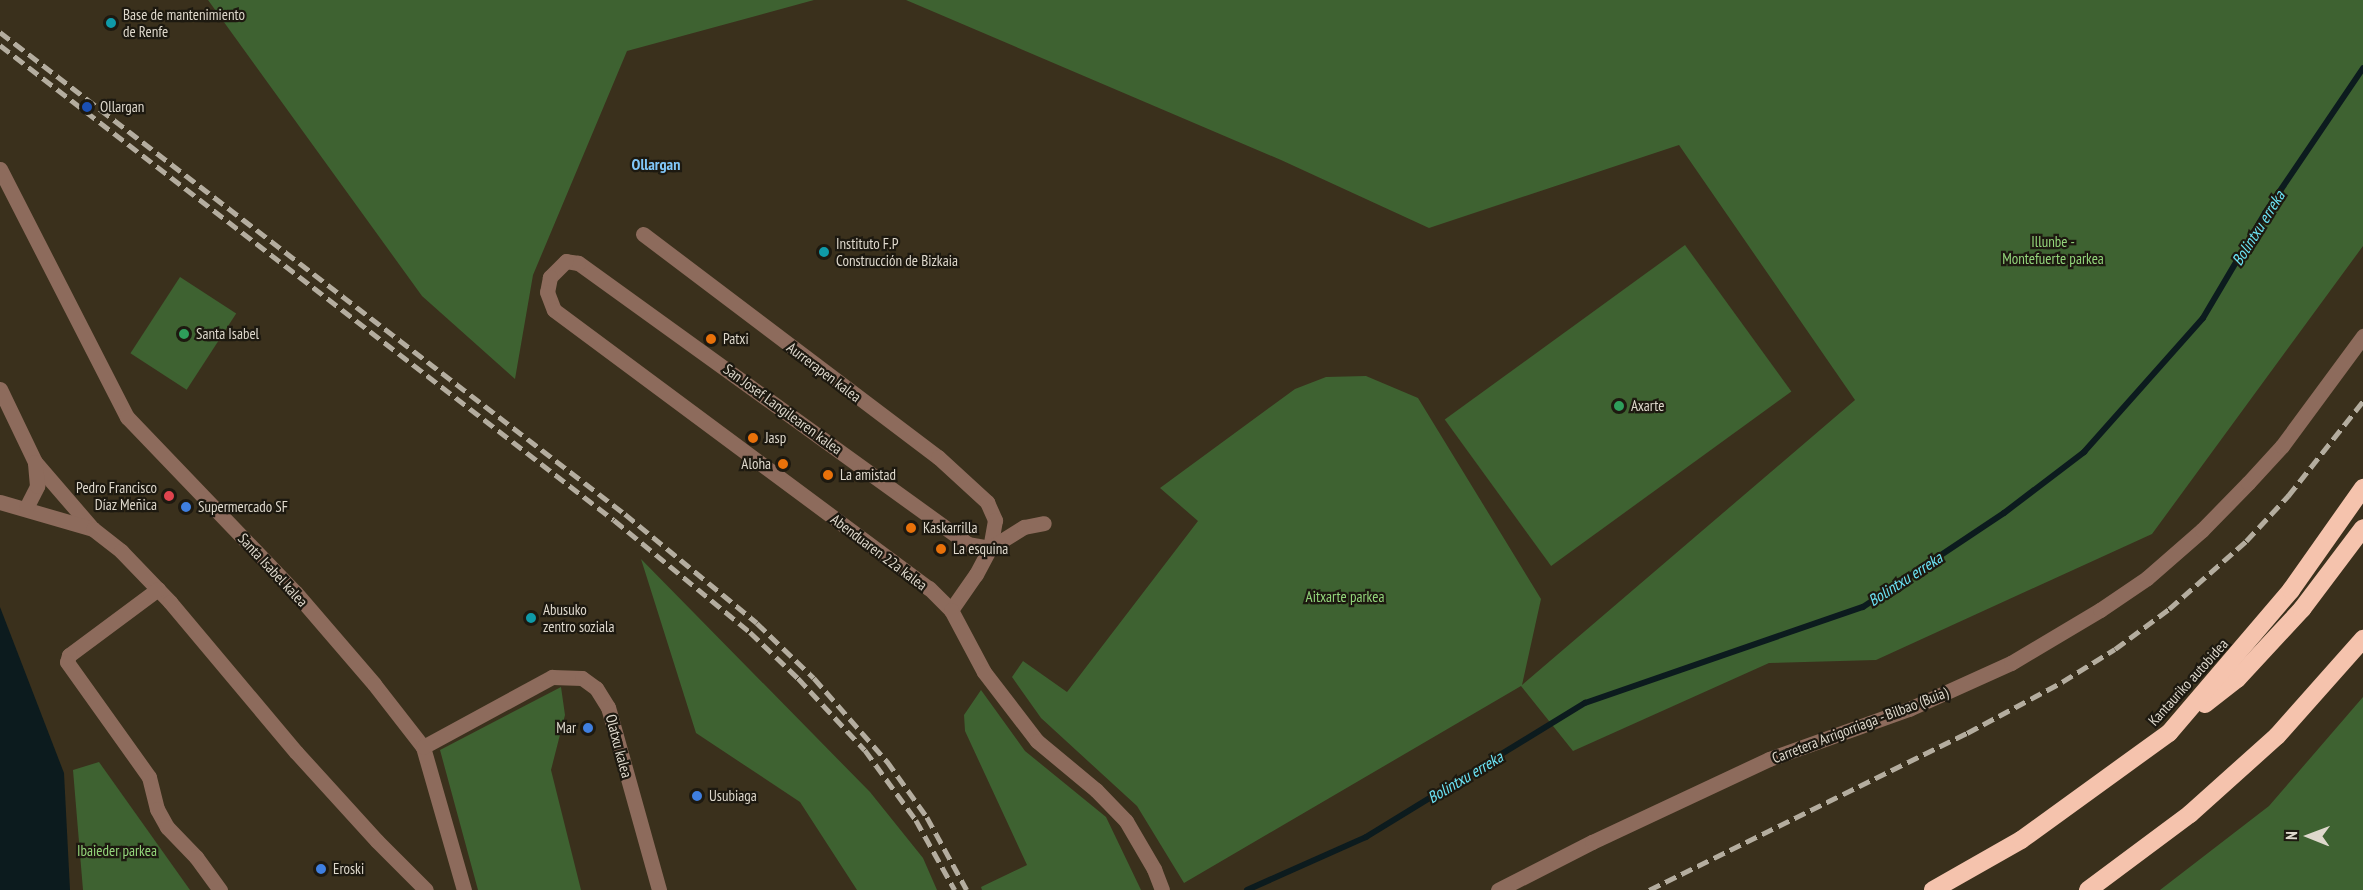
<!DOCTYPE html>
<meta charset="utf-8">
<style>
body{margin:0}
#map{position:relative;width:2363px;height:890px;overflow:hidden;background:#3a301c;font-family:"PT Sans Narrow",sans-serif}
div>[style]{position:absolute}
.green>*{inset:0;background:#3e6231;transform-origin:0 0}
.water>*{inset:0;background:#0c1b1e}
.stream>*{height:6px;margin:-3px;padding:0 3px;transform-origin:3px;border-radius:3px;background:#0c1b1e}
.minor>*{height:15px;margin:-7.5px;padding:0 7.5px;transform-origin:7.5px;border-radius:7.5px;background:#8d6b5c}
.highway>*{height:18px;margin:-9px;padding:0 9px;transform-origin:9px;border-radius:9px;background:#f5c3ad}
.rail>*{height:4.5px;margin-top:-2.25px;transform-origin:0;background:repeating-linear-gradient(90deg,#b4ad9f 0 12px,transparent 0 18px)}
.dots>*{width:16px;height:16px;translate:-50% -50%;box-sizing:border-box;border:3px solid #1d1910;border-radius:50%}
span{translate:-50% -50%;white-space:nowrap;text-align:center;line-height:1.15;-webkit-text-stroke:4.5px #1d1910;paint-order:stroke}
.poi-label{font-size:15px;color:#ded8cc}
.left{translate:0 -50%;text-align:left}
.right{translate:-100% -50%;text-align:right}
.park-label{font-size:15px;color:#93d57b}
.street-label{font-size:15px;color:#ded8cc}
.neighbourhood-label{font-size:16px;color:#81c7f9;font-weight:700}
.water-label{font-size:16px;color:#6ce5f7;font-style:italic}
.north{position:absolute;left:2279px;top:806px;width:60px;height:60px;-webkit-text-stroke:4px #1d1910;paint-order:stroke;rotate:271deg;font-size:16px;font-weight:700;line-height:24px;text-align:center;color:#ded8cc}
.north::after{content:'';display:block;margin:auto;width:21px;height:27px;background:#ded8cc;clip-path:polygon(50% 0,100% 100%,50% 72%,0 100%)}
</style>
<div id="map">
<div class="green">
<div style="clip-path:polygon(208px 0,814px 0,627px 51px,533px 275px,515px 379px,422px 296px)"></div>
<div style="clip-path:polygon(906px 0,2363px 0,2363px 246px,2152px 534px,1876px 660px,1769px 663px,1573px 751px,1521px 686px,1184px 883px,1137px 806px,1041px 718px,1012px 677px,1023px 661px,1067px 692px,1198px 521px,1160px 488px,1295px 389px,1326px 377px,1366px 376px,1418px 398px,1541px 599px,1522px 685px,1855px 400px,1679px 145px,1429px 228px,1281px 160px)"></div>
<div style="left:1685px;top:245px;width:181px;height:297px;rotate:54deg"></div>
<div style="left:180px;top:277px;width:67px;height:91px;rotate:33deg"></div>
<div style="clip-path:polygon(641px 559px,870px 792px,923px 858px,937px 890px,857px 890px,800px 802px,696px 733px)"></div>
<div style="clip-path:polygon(561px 687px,565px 715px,551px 770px,581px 890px,478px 890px,440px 750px)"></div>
<div style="clip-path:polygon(981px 690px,1025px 751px,1106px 817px,1141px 890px,982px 890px,981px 887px,1027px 865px,965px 731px,964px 715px)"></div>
<div style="clip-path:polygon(2363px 697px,2363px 890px,2160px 890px,2269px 806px)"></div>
<div style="clip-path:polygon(99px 762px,190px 890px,83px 890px,73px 770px)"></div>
</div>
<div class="water">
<div style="clip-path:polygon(0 607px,64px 773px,70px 890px,0 890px)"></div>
</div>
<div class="stream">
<div style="left:1247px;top:890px;width:130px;rotate:-24deg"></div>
<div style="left:1366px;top:837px;width:257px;rotate:-31.5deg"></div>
<div style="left:1585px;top:703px;width:294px;rotate:-19.1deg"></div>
<div style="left:1863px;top:607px;width:169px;rotate:-33.7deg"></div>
<div style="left:2004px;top:513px;width:101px;rotate:-37.3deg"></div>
<div style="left:2084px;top:452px;width:179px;rotate:-48.4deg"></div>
<div style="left:2203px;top:318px;width:122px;rotate:-59.4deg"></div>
<div style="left:2265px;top:213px;width:175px;rotate:-55.9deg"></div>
</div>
<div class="minor">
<div style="left:0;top:169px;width:279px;rotate:62.9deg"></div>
<div style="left:127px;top:417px;width:243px;rotate:46.2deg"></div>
<div style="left:295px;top:592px;width:121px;rotate:49.3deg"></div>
<div style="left:374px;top:684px;width:80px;rotate:52.1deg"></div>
<div style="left:423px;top:747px;width:149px;rotate:74deg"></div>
<div style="left:643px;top:234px;width:370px;rotate:37.1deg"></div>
<div style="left:938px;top:457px;width:67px;rotate:42.6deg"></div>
<div style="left:987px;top:502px;width:20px;rotate:66deg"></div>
<div style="left:995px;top:520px;width:28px;rotate:100deg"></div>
<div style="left:990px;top:548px;width:30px;rotate:118deg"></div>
<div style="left:976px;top:574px;width:44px;rotate:124.8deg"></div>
<div style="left:0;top:389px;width:81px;rotate:64.4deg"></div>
<div style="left:35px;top:462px;width:87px;rotate:49.2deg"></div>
<div style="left:0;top:502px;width:97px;rotate:16.2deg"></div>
<div style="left:93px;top:529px;width:36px;rotate:38deg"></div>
<div style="left:121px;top:551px;width:71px;rotate:46.1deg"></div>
<div style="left:170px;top:602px;width:196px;rotate:50deg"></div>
<div style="left:296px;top:752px;width:120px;rotate:47.7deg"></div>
<div style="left:377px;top:841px;width:69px;rotate:45deg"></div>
<div style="left:26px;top:508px;width:25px;rotate:-63deg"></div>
<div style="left:37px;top:486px;width:24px;rotate:-95deg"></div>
<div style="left:990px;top:548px;width:22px;rotate:-170deg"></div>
<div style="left:968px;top:544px;width:481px;rotate:-144.2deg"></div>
<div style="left:578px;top:263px;width:12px;rotate:-171deg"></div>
<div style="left:566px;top:261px;width:23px;rotate:135deg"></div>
<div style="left:550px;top:277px;width:15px;rotate:101deg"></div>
<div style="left:547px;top:292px;width:19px;rotate:69deg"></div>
<div style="left:554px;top:310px;width:467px;rotate:36.6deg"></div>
<div style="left:929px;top:588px;width:31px;rotate:45deg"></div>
<div style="left:951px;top:610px;width:70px;rotate:62deg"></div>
<div style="left:984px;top:672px;width:87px;rotate:52.5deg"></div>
<div style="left:1037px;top:741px;width:77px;rotate:39.7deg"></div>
<div style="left:1096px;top:790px;width:43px;rotate:45.9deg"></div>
<div style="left:1126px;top:821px;width:56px;rotate:59.7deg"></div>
<div style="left:1154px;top:869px;width:22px;rotate:69deg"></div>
<div style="left:990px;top:548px;width:40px;rotate:-32deg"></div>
<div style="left:1024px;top:527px;width:20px;rotate:-11deg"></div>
<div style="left:158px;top:589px;width:111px;rotate:143.4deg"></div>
<div style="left:69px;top:655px;width:7px;rotate:106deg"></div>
<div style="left:67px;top:662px;width:141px;rotate:54.5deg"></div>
<div style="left:149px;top:777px;width:33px;rotate:76deg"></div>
<div style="left:157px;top:809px;width:21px;rotate:61deg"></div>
<div style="left:167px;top:827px;width:42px;rotate:46deg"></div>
<div style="left:196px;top:857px;width:41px;rotate:54deg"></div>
<div style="left:423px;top:747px;width:147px;rotate:-28.5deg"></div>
<div style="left:552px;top:677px;width:30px;rotate:2deg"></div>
<div style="left:582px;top:678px;width:17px;rotate:36deg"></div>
<div style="left:596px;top:688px;width:22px;rotate:58deg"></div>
<div style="left:608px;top:707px;width:190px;rotate:74.4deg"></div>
<div style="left:1498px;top:890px;width:106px;rotate:-27.1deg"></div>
<div style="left:1592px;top:842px;width:195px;rotate:-25.1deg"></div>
<div style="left:1769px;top:759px;width:149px;rotate:-19.7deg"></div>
<div style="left:1909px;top:709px;width:112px;rotate:-24.3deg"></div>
<div style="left:2011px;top:663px;width:104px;rotate:-30.8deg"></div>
<div style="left:2100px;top:610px;width:57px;rotate:-34.2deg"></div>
<div style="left:2147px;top:578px;width:73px;rotate:-41.1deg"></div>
<div style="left:2202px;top:530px;width:66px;rotate:-45.6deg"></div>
<div style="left:2248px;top:483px;width:50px;rotate:-47.4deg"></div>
<div style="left:2282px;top:446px;width:137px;rotate:-53.6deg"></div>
</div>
<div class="highway">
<div style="left:2205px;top:704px;width:41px;rotate:-38deg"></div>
<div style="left:2237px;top:679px;width:96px;rotate:-47.1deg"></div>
<div style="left:2302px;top:609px;width:101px;rotate:-53deg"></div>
<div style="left:1933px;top:890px;width:101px;rotate:-29.6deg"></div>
<div style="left:2021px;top:840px;width:183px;rotate:-35.9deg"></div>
<div style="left:2169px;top:733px;width:188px;rotate:-49.5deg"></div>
<div style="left:2291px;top:590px;width:125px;rotate:-54.8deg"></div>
<div style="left:2088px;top:890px;width:127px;rotate:-36.7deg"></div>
<div style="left:2190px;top:814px;width:117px;rotate:-41.9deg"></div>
<div style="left:2277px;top:736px;width:130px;rotate:-48.4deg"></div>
</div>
<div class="rail">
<div style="left:0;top:32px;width:789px;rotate:37.64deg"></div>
<div style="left:625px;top:514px;width:171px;rotate:39.5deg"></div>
<div style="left:757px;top:623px;width:79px;rotate:44deg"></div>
<div style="left:814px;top:678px;width:111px;rotate:48.7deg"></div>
<div style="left:887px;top:761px;width:69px;rotate:54.5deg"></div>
<div style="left:927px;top:817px;width:83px;rotate:61.3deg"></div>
<div style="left:0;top:45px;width:776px;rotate:37.73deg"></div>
<div style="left:614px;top:520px;width:176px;rotate:39.5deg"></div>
<div style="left:750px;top:632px;width:66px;rotate:43.8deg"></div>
<div style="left:798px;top:678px;width:98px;rotate:47.1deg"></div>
<div style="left:865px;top:750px;width:87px;rotate:53.9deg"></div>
<div style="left:916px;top:820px;width:80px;rotate:60.9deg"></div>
<div style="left:1649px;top:890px;width:355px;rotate:-26.3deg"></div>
<div style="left:1967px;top:733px;width:108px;rotate:-28.2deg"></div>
<div style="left:2062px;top:682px;width:62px;rotate:-31.9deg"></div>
<div style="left:2115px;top:649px;width:67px;rotate:-36.5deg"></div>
<div style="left:2169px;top:609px;width:103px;rotate:-41.4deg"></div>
<div style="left:2246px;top:541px;width:62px;rotate:-47deg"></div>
<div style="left:2288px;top:496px;width:121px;rotate:-51.7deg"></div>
</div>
<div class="dots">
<div style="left:111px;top:23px;background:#0f9aa8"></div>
<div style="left:87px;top:107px;background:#1a4fb4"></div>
<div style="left:824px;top:252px;background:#0f9aa8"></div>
<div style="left:184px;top:334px;background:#2e9e5b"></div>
<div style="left:711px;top:339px;background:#e8710a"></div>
<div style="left:1619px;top:406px;background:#2e9e5b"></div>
<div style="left:753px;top:438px;background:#e8710a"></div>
<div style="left:783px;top:464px;background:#e8710a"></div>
<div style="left:828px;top:475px;background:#e8710a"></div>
<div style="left:169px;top:496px;background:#e0444e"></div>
<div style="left:186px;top:507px;background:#3f7fe0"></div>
<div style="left:911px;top:528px;background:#e8710a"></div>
<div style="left:941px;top:549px;background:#e8710a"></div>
<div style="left:531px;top:618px;background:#0f9aa8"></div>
<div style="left:588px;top:728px;background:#3f7fe0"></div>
<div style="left:697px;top:796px;background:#3f7fe0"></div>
<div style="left:321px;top:869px;background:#3f7fe0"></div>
</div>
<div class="poi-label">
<span class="left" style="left:123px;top:23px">Base de mantenimiento<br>de Renfe</span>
<span class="left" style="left:100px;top:107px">Ollargan</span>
<span class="left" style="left:836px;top:252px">Instituto F.P<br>Construcción de Bizkaia</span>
<span class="left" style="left:196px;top:334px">Santa Isabel</span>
<span class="left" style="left:723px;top:339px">Patxi</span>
<span class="left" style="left:1631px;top:406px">Axarte</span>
<span class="left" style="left:765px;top:438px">Jasp</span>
<span class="right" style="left:771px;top:464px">Aloha</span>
<span class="left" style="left:840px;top:475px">La amistad</span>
<span class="right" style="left:157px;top:496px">Pedro Francisco<br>Díaz Meñica</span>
<span class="left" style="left:198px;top:507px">Supermercado SF</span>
<span class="left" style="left:923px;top:528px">Kaskarrilla</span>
<span class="left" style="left:953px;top:549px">La esquina</span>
<span class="left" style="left:543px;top:618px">Abusuko<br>zentro soziala</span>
<span class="right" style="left:576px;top:728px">Mar</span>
<span class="left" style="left:709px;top:796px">Usubiaga</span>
<span class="left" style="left:333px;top:869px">Eroski</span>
</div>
<div class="park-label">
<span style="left:2053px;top:250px">Illunbe -<br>Montefuerte parkea</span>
<span style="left:1345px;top:597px">Aitxarte parkea</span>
<span style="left:117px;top:851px">Ibaieder parkea</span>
</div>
<div class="street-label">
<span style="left:824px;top:372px;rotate:37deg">Aurrerapen kalea</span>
<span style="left:783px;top:409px;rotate:36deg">San Josef Langilearen kalea</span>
<span style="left:879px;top:552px;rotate:37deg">Abenduaren 22a kalea</span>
<span style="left:273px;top:570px;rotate:47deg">Santa Isabel kalea</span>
<span style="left:2188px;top:682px;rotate:-48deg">Kantauriko autobidea</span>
<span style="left:1860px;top:725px;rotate:-21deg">Carretera Arrigorriaga - Bilbao (Buia)</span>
<span style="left:619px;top:746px;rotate:75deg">Olatxu kalea</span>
</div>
<div class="neighbourhood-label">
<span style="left:656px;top:164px">Ollargan</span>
</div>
<div class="water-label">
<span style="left:2258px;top:228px;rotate:-58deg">Bolintxu erreka</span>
<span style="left:1905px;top:579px;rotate:-33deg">Bolintxu erreka</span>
<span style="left:1465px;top:777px;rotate:-31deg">Bolintxu erreka</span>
</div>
<div class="north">N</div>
</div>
